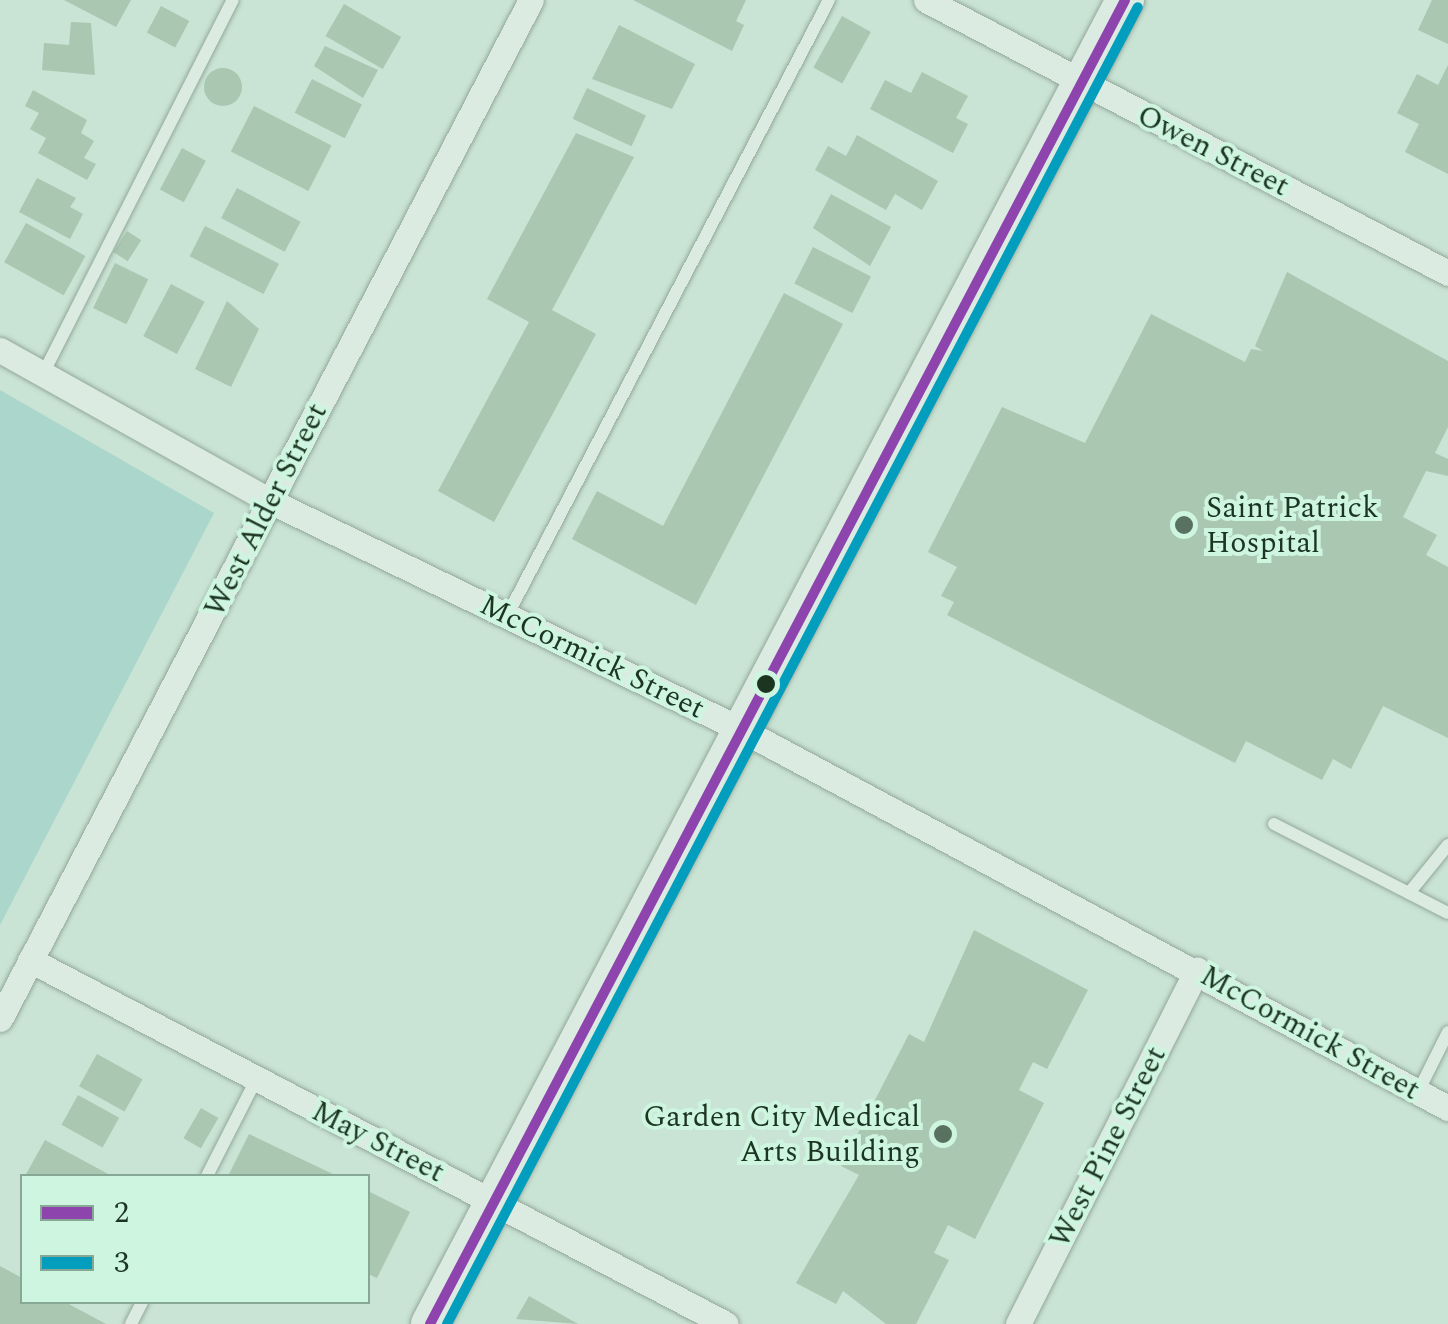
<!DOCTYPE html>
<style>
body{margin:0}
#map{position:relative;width:1448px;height:1324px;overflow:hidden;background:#c9e3d4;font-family:Spectral,serif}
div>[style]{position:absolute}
.green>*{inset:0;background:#abd6cb}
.building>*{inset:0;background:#aac7b1;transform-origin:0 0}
.round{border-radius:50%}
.roads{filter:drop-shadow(0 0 2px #93a89a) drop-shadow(0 0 2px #93a89a)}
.lane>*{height:12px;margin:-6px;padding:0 6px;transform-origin:6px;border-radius:6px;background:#dbebe2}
.street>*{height:25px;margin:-12.5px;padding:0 12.5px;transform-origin:12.5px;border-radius:12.5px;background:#dbebe2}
.secondary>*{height:38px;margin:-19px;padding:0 19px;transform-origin:19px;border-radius:19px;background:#dbebe2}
.bus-1>*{height:10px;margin:-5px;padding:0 5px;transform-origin:5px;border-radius:5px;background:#8e44ad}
.bus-2>*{height:10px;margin:-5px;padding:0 5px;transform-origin:5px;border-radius:5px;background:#039dbd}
.dots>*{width:28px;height:28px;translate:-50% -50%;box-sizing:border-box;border:5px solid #cef5e0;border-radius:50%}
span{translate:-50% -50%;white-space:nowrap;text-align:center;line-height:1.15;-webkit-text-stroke:8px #cef5e0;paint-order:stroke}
.street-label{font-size:30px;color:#1c3521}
.poi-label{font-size:30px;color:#1c3521}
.left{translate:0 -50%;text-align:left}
.right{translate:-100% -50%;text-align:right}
.legend{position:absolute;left:20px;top:1174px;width:350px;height:130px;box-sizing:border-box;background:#cef5e0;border:2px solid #87a894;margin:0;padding:12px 18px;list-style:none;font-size:30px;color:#1c3521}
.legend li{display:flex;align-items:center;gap:20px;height:50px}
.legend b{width:50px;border:2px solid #87a894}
</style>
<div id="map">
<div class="green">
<div style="clip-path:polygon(0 390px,214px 513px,0 925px)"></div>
</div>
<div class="building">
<div style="clip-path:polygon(64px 0,131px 0,116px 27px)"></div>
<div style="clip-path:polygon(633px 0,746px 0,736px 21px,744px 25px,732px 51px)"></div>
<div style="clip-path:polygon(1432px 0,1448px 0,1448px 44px,1418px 30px)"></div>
<div style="left:344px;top:4px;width:66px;height:37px;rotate:30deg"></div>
<div style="left:161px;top:6px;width:32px;height:30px;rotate:28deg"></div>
<div style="left:842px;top:16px;width:33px;height:59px;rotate:29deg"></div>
<div style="clip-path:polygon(71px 22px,91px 23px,95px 75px,42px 70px,44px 43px,69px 45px)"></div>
<div style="clip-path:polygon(619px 25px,695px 64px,672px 109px,592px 79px)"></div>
<div style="clip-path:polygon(325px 46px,378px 70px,363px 98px,314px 66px)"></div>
<div style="clip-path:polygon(1448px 65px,1448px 174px,1405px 152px,1419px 124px,1397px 113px,1417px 74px,1438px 85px)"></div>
<div class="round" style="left:204px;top:68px;width:38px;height:38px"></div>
<div style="clip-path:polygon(922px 72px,968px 96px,956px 118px,968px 124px,953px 153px,870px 109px,885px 80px,911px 93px)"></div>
<div style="left:312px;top:79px;width:56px;height:38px;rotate:27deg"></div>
<div style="left:587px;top:88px;width:65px;height:34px;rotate:25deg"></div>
<div style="clip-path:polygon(33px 90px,87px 120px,81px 133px,94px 141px,84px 158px,96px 164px,87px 180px,38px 153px,46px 138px,30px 129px,39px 113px,25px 106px)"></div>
<div style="left:254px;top:106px;width:87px;height:51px;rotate:27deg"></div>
<div style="clip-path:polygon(576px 133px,634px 157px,552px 310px,596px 334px,494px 522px,438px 491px,529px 322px,487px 299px)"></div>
<div style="clip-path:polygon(857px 135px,938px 181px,922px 210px,895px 194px,886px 210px,815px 170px,828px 146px,846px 156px)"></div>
<div style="left:182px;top:148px;width:27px;height:47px;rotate:28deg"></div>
<div style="clip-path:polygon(37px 178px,76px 198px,70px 207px,83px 214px,70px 239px,19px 212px)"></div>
<div style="left:237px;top:188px;width:72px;height:34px;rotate:28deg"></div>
<div style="clip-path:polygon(831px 194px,891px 227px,870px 266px,813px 228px)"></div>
<div style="left:26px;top:223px;width:68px;height:45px;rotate:29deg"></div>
<div style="left:205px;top:226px;width:83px;height:34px;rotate:27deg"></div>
<div style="left:127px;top:231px;width:17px;height:25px;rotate:33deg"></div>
<div style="left:813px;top:247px;width:65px;height:41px;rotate:27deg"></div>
<div style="left:115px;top:263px;width:37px;height:50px;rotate:26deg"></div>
<div style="clip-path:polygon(1287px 272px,1448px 361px,1448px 427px,1435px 453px,1448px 459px,1448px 476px,1426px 471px,1403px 517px,1437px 535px,1426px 555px,1448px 567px,1448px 738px,1383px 706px,1351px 769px,1333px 759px,1322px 780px,1246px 741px,1235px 763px,947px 615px,954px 602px,941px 596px,957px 567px,928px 552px,1002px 407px,1085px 443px,1151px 314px,1245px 362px,1251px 349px,1263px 351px,1255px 346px)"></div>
<div style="left:171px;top:284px;width:38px;height:59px;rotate:28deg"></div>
<div style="clip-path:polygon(784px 293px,843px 324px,696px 605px,572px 539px,597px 491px,663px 526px)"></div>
<div style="clip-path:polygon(227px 301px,259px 329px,231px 387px,195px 369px)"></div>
<div style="clip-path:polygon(974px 930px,1088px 990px,1047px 1069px,1033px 1062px,1019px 1090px,1044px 1103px,975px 1239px,948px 1225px,934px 1253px,949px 1260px,916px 1324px,886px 1324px,843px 1291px,836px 1304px,796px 1283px,859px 1175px,841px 1166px,909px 1034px,924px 1042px)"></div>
<div style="left:97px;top:1054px;width:52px;height:37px;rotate:29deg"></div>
<div style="left:78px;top:1095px;width:47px;height:34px;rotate:29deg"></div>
<div style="left:201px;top:1108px;width:20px;height:35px;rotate:30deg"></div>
<div style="clip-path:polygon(249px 1134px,337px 1176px,228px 1176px)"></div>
<div style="clip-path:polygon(45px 1140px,112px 1176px,25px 1176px)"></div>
<div style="clip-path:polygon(368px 1191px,410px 1212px,377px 1278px,368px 1274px)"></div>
<div style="clip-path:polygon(0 1266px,22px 1278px,22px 1302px,65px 1302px,106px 1324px,0 1324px)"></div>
<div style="clip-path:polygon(529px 1296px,578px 1324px,516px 1319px)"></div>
</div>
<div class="roads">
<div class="lane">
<div style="left:43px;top:374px;width:419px;rotate:-63.1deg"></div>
<div style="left:507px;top:616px;width:695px;rotate:-62.4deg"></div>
<div style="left:1274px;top:824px;width:195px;rotate:27.1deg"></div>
<div style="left:1409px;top:893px;width:62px;rotate:-50.9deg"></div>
<div style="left:1418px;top:1092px;width:67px;rotate:-63.4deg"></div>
<div style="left:207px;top:1176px;width:110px;rotate:-63deg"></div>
<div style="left:131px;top:1324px;width:25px;rotate:-63deg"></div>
</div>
<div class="street">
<div style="left:926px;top:0;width:589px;rotate:27.61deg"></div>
<div style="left:0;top:350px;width:309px;rotate:29.2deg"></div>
<div style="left:270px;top:501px;width:525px;rotate:25.88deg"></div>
<div style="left:742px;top:730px;width:801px;rotate:28.17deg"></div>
<div style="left:30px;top:960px;width:785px;rotate:27.61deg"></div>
<div style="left:0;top:1019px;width:1149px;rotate:-62.48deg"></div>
<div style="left:1018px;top:1324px;width:397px;rotate:-63.2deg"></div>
</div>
<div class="secondary">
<div style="left:430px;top:1324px;width:1495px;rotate:-62.3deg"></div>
</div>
</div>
<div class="bus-1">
<div style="left:430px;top:1324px;width:1495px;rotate:-62.3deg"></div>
</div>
<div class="bus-2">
<div style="left:447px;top:1324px;width:1487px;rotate:-62.32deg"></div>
</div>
<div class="dots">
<div style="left:1184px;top:525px;background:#597260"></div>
<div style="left:766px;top:684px;background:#1c3521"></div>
<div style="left:943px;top:1134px;background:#597260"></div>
</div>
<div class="street-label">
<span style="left:1213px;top:151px;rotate:27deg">Owen Street</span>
<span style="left:266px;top:510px;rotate:-63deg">West Alder Street</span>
<span style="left:592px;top:657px;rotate:26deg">McCormick Street</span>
<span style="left:1310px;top:1033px;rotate:29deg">McCormick Street</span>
<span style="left:378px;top:1142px;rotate:27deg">May Street</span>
<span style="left:1108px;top:1147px;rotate:-63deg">West Pine Street</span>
</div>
<div class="poi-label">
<span class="left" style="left:1206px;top:525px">Saint Patrick<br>Hospital</span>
<span class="right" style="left:920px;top:1134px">Garden City Medical<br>Arts Building</span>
</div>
<ul class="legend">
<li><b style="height:12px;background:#8e44ad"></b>2</li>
<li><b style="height:12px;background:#039dbd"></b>3</li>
</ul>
</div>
